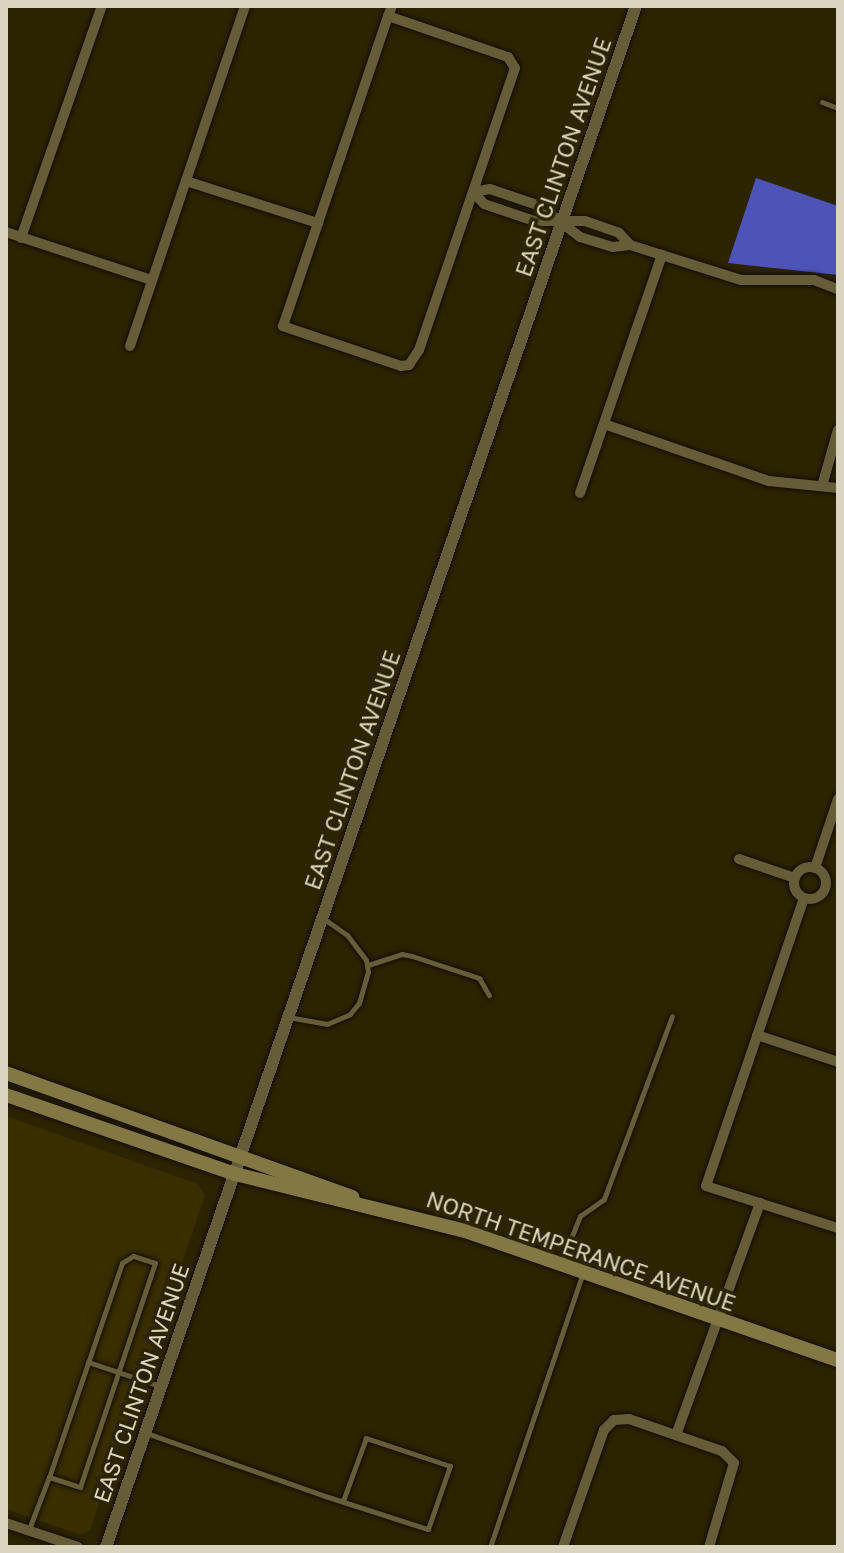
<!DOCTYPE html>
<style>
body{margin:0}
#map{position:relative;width:844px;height:1553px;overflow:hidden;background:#2c2400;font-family:"Golos Text",sans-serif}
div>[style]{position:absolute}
.built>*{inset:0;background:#382e00}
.water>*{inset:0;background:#4d53b7}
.roads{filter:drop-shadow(0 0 2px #130d00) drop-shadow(0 0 2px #130d00)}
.service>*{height:5px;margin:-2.5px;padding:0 2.5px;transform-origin:2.5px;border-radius:2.5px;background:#665d38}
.minor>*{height:10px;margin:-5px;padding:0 5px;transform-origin:5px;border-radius:5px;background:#665d38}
.minor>.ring{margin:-5px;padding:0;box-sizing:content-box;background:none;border:10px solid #665d38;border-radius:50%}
.tertiary>*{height:12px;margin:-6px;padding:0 6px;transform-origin:6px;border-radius:6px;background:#665d38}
.secondary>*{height:14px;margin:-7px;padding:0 7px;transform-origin:7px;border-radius:7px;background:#837743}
span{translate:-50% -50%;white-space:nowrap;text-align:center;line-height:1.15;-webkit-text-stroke:7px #2c2400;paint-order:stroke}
.street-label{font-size:22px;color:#dad5c1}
.frame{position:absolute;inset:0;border:8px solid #dad5c1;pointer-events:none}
</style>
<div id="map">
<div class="built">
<div style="clip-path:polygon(6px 1116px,198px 1184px,205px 1196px,90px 1530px,81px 1535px,6px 1509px)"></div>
</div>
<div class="water">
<div style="clip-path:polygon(756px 178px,838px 206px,838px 275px,728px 263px)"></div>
</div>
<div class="roads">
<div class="service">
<div style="left:822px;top:102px;width:17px;rotate:21deg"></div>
<div style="left:368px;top:965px;width:36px;rotate:-18deg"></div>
<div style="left:402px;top:954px;width:10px;rotate:11deg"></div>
<div style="left:412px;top:956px;width:71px;rotate:18.2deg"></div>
<div style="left:479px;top:978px;width:20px;rotate:60deg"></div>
<div style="left:288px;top:1017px;width:40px;rotate:10deg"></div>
<div style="left:327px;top:1024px;width:25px;rotate:-23deg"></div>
<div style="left:350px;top:1014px;width:14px;rotate:-51deg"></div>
<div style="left:359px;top:1003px;width:32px;rotate:-74deg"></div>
<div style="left:368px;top:972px;width:12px;rotate:-99deg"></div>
<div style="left:366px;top:960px;width:31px;rotate:-127deg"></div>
<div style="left:347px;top:935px;width:29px;rotate:-145deg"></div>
<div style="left:561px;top:1263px;width:51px;rotate:-68deg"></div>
<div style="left:580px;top:1216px;width:29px;rotate:-35deg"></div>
<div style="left:604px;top:1199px;width:195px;rotate:-69.6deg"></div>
<div style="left:88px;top:1362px;width:76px;rotate:18.4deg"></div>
<div style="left:146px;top:1433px;width:190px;rotate:19.4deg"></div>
<div style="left:325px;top:1496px;width:108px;rotate:17.8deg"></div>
<div style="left:428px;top:1529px;width:67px;rotate:-70.8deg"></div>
<div style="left:450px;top:1466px;width:89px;rotate:-161.6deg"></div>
<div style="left:366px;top:1438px;width:67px;rotate:110.1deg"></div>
<div style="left:29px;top:1529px;width:56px;rotate:-69deg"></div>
<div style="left:49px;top:1477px;width:33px;rotate:18deg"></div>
<div style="left:80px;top:1487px;width:236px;rotate:-71.5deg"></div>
<div style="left:155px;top:1263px;width:23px;rotate:-162deg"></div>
<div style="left:133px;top:1256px;width:13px;rotate:148deg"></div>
<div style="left:122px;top:1263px;width:226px;rotate:108.8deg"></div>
<div style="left:490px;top:1547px;width:289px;rotate:-71.3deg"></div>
</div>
<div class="minor">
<div style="left:388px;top:16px;width:127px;rotate:18.9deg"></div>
<div style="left:508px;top:57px;width:13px;rotate:58deg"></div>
<div style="left:515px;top:68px;width:298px;rotate:108.8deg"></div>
<div style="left:419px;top:350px;width:18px;rotate:124deg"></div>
<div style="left:409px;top:365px;width:8px;rotate:173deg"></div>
<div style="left:401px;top:366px;width:125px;rotate:-161.3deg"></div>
<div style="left:283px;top:326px;width:109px;rotate:-71.2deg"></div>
<div style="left:318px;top:223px;width:219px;rotate:-71.3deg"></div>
<div style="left:388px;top:16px;width:11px;rotate:-68deg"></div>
<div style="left:186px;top:181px;width:139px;rotate:17.7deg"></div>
<div style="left:473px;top:192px;width:17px;rotate:-10deg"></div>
<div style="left:490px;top:189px;width:53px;rotate:18.8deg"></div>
<div style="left:540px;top:206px;width:51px;rotate:37.8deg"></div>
<div style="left:580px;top:237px;width:34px;rotate:17deg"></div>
<div style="left:613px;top:247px;width:17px;rotate:-7deg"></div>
<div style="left:630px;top:245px;width:116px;rotate:17.5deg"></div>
<div style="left:741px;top:280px;width:73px"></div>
<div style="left:814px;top:280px;width:26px;rotate:21deg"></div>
<div style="left:473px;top:192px;width:16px;rotate:47deg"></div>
<div style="left:484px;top:204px;width:53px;rotate:18.8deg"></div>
<div style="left:534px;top:221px;width:51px"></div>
<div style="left:585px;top:221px;width:36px;rotate:19deg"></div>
<div style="left:619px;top:233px;width:16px;rotate:47deg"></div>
<div style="left:6px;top:232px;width:153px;rotate:18.3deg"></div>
<div style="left:21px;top:238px;width:246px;rotate:-70.8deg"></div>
<div style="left:130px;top:346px;width:359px;rotate:-71.3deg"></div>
<div style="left:604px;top:424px;width:175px;rotate:19.1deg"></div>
<div style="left:769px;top:481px;width:69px;rotate:5.8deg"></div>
<div style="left:822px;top:486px;width:58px;rotate:-74.1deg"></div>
<div style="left:580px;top:493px;width:252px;rotate:-71deg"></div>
<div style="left:739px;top:859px;width:59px;rotate:18.7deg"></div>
<div class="ring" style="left:794px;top:867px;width:22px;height:22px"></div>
<div style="left:815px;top:868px;width:73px;rotate:-71.6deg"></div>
<div style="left:804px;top:898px;width:304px;rotate:108.8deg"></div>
<div style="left:706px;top:1186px;width:139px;rotate:17.7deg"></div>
<div style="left:757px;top:1035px;width:85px;rotate:18.4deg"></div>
<div style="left:676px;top:1435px;width:247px;rotate:-70.1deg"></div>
<div style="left:6px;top:1523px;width:76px;rotate:18.4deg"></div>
<div style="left:563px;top:1547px;width:124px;rotate:-70.7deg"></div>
<div style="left:604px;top:1430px;width:14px;rotate:-45deg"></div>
<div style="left:614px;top:1420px;width:15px;rotate:-4deg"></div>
<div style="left:629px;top:1419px;width:98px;rotate:19deg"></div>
<div style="left:722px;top:1451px;width:17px;rotate:45deg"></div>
<div style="left:734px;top:1463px;width:88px;rotate:106.6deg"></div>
</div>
<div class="tertiary">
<div style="left:106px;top:1547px;width:1630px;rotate:-71.02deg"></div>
</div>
<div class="secondary">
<div style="left:6px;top:1073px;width:368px;rotate:19.7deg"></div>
<div style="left:6px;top:1095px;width:242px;rotate:19deg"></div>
<div style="left:235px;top:1174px;width:237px;rotate:13.9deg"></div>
<div style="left:465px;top:1231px;width:395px;rotate:19.1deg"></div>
</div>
</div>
<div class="street-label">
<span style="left:563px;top:157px;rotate:-71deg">EAST CLINTON AVENUE</span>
<span style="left:352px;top:770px;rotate:-71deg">EAST CLINTON AVENUE</span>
<span style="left:581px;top:1251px;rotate:19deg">NORTH TEMPERANCE AVENUE</span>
<span style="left:141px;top:1383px;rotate:-71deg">EAST CLINTON AVENUE</span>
</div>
<div class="frame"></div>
</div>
